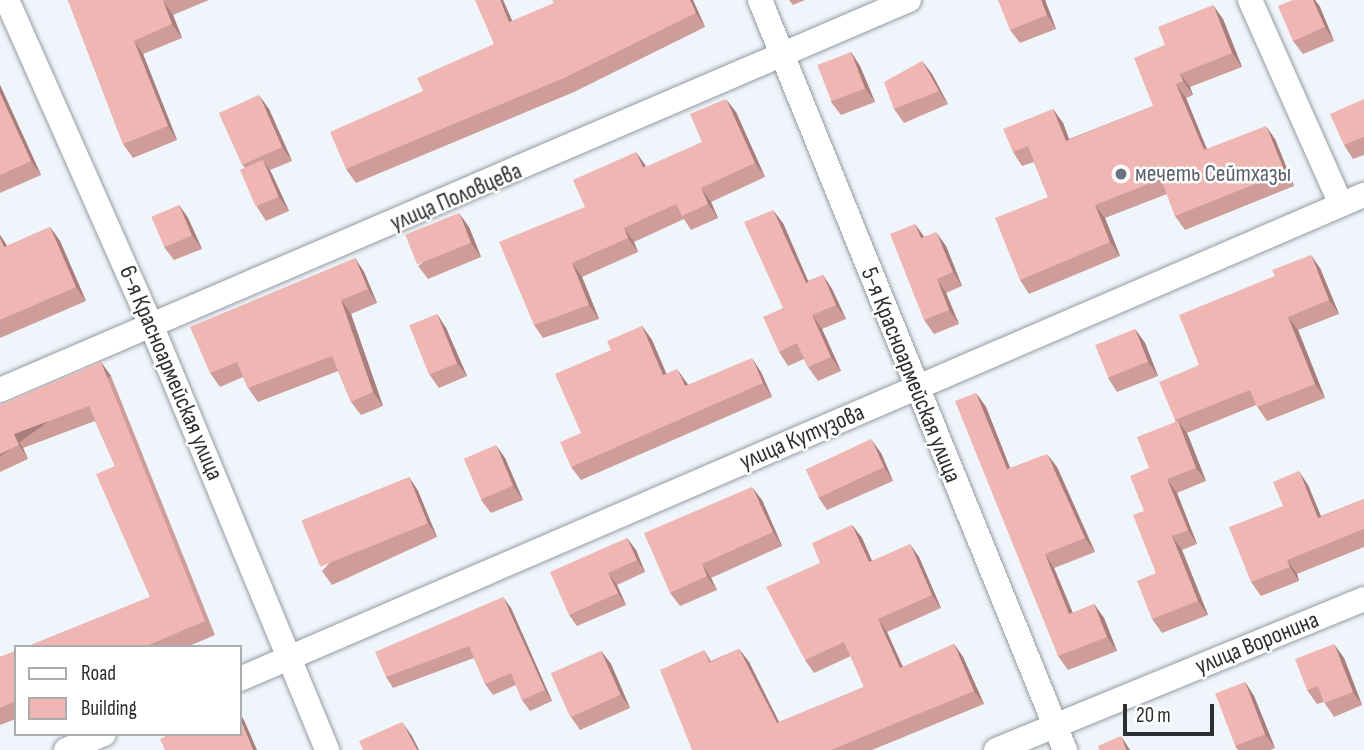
<!DOCTYPE html>
<meta charset="utf-8">
<style>
body{margin:0}
#map{position:relative;width:1364px;height:750px;overflow:hidden;background:#eff5fb;font-family:"Sofia Sans Condensed",sans-serif}
div>[style]{position:absolute}
.roads{filter:drop-shadow(0 0 2px #969ba0) drop-shadow(0 0 2px #969ba0)}
.minor>*{height:24px;margin:-12px;padding:0 12px;transform-origin:12px;border-radius:12px;background:#fff}
.wall>*{inset:0;background:#ce9d9a}
.shaded-wall>*{inset:0;background:#a87f7d;transform-origin:0 0}
.building>*{inset:0;background:#f0b6b3;transform-origin:0 0}
.dots>*{width:19px;height:19px;translate:-50% -50%;box-sizing:border-box;border:4px solid #fff;border-radius:50%}
span{translate:-50% -50%;white-space:nowrap;text-align:center;line-height:1.15;-webkit-text-stroke:5px #fff;paint-order:stroke}
.worship-label{font-size:24px;color:#5b616d}
.left{translate:0 -50%;text-align:left}
.street-label{font-size:24px;color:#2c2f31}
.legend{position:absolute;left:14px;top:645px;width:228px;height:91px;box-sizing:border-box;background:#fff;border:2px solid #abacad;margin:0;padding:9px 12px;list-style:none;font-size:21px;color:#2c2f31}
.legend li{display:flex;align-items:center;gap:14px;height:35px}
.legend b{width:35px;border:2px solid #abacad}
.scale{position:absolute;left:1123px;top:704px;width:91px;height:32px;box-sizing:border-box;border:4px solid #2c2f31;border-top:0;padding-left:9px;font-size:21px;line-height:24px;white-space:nowrap;color:#2c2f31;-webkit-text-stroke:5px #fff;paint-order:stroke}
</style>
<div id="map">
<div class="roads">
<div class="minor">
<div style="left:7px;top:0;width:358px;rotate:66.1deg"></div>
<div style="left:152px;top:327px;width:458px;rotate:67.5deg"></div>
<div style="left:760px;top:0;width:810px;rotate:67.87deg"></div>
<div style="left:1250px;top:0;width:223px;rotate:66deg"></div>
<div style="left:0;top:390px;width:989px;rotate:-23.22deg"></div>
<div style="left:240px;top:679px;width:1224px;rotate:-23.3deg"></div>
<div style="left:66px;top:750px;width:41px;rotate:-22.8deg"></div>
<div style="left:996px;top:750px;width:398px;rotate:-22.3deg"></div>
</div>
</div>
<div class="wall">
<div style="clip-path:polygon(68px 0,209px 0,173px 15px,182px 38px,143px 54px,177px 140px,133px 158px,123px 144px)"></div>
<div style="clip-path:polygon(503px 0,512px 21px,693px 0,705px 27px,574px 92px,356px 183px,346px 169px,423px 91px,494px 44px)"></div>
<div style="clip-path:polygon(789px 0,805px 0,793px 5px)"></div>
<div style="clip-path:polygon(1045px 0,1056px 29px,1020px 43px,1010px 30px)"></div>
<div style="clip-path:polygon(1293px 0,1315px 0,1320px 7px,1334px 41px,1303px 54px,1293px 41px)"></div>
<div style="clip-path:polygon(1223px 19px,1242px 67px,1190px 87px,1193px 95px,1186px 98px,1207px 149px,1275px 139px,1294px 186px,1185px 230px,1175px 216px,1167px 194px,1105px 218px,1120px 256px,1029px 294px,1020px 280px,1048px 197px,1034px 162px,1022px 166px,1013px 152px,1053px 109px,1063px 123px,1069px 139px,1153px 106px,1165px 45px)"></div>
<div style="clip-path:polygon(851px 52px,860px 66px,875px 102px,841px 115px,831px 102px)"></div>
<div style="clip-path:polygon(922px 61px,932px 74px,948px 104px,904px 123px,894px 109px)"></div>
<div style="clip-path:polygon(0 85px,41px 175px,0 193px)"></div>
<div style="clip-path:polygon(1364px 99px,1364px 155px,1353px 159px,1344px 145px)"></div>
<div style="clip-path:polygon(269px 109px,292px 161px,270px 170px,289px 211px,266px 221px,257px 207px,245px 168px,242px 164px)"></div>
<div style="clip-path:polygon(736px 112px,765px 177px,711px 202px,718px 218px,691px 230px,684px 219px,634px 242px,638px 252px,582px 277px,599px 319px,543px 338px,534px 325px,585px 207px,702px 142px)"></div>
<div style="clip-path:polygon(179px 205px,188px 218px,202px 249px,174px 260px,164px 247px)"></div>
<div style="clip-path:polygon(783px 223px,808px 281px,823px 275px,832px 289px,846px 319px,822px 329px,841px 371px,818px 381px,808px 367px,804px 359px,788px 366px,779px 352px,783px 308px)"></div>
<div style="clip-path:polygon(915px 224px,924px 237px,946px 246px,962px 286px,946px 293px,959px 324px,934px 334px,924px 320px)"></div>
<div style="clip-path:polygon(50px 227px,60px 241px,86px 301px,0 338px,0 235px,7px 246px)"></div>
<div style="clip-path:polygon(469px 227px,481px 257px,428px 279px,418px 266px)"></div>
<div style="clip-path:polygon(355px 258px,364px 272px,377px 303px,351px 314px,383px 406px,361px 415px,351px 402px,338px 371px,258px 402px,248px 388px,243px 377px,220px 387px,210px 373px)"></div>
<div style="clip-path:polygon(1320px 268px,1339px 314px,1298px 330px,1325px 398px,1267px 421px,1256px 405px,1187px 433px,1206px 481px,1177px 493px,1197px 544px,1182px 550px,1208px 615px,1162px 633px,1152px 619px,1156px 573px,1144px 511px,1149px 468px,1176px 422px,1175px 420px,1199px 365px)"></div>
<div style="clip-path:polygon(437px 314px,446px 328px,467px 376px,439px 388px,429px 374px)"></div>
<div style="clip-path:polygon(642px 326px,652px 340px,666px 374px,687px 383px,688px 385px,761px 372px,772px 397px,581px 480px,571px 467px,581px 433px,611px 350px)"></div>
<div style="clip-path:polygon(1135px 329px,1145px 343px,1158px 376px,1117px 392px,1108px 378px)"></div>
<div style="clip-path:polygon(111px 376px,215px 635px,187px 647px,26px 647px,150px 597px,115px 466px,95px 421px,23px 448px,28px 459px,0 472px,0 405px)"></div>
<div style="clip-path:polygon(976px 393px,986px 407px,1010px 468px,1057px 467px,1095px 552px,1054px 568px,1073px 613px,1094px 604px,1104px 618px,1117px 651px,1068px 670px,1058px 656px)"></div>
<div style="clip-path:polygon(881px 453px,893px 481px,827px 510px,818px 497px)"></div>
<div style="clip-path:polygon(505px 458px,523px 500px,491px 513px,481px 500px)"></div>
<div style="clip-path:polygon(409px 477px,418px 491px,437px 537px,332px 585px,322px 571px)"></div>
<div style="clip-path:polygon(1308px 485px,1321px 516px,1364px 499px,1364px 547px,1297px 574px,1299px 581px,1261px 596px,1251px 582px,1283px 506px)"></div>
<div style="clip-path:polygon(762px 500px,782px 546px,711px 578px,717px 590px,680px 606px,670px 593px)"></div>
<div style="clip-path:polygon(852px 525px,862px 538px,872px 561px,919px 557px,941px 608px,887px 632px,903px 667px,954px 644px,963px 657px,984px 704px,872px 750px,692px 750px,704px 650px,711px 661px,739px 649px,749px 662px,779px 722px,864px 687px,851px 656px,814px 673px,805px 660px,820px 563px)"></div>
<div style="clip-path:polygon(627px 538px,636px 550px,645px 572px,617px 585px,626px 605px,577px 626px,569px 615px)"></div>
<div style="clip-path:polygon(511px 608px,552px 701px,530px 711px,522px 700px,516px 685px,493px 695px,485px 684px,474px 658px,393px 688px,386px 677px)"></div>
<div style="clip-path:polygon(16px 651px,16px 719px,0 725px,0 657px)"></div>
<div style="clip-path:polygon(601px 651px,611px 664px,630px 708px,580px 730px,571px 717px)"></div>
<div style="clip-path:polygon(1344px 658px,1362px 705px,1334px 717px,1324px 702px,1317px 704px,1307px 690px)"></div>
<div style="clip-path:polygon(1245px 682px,1254px 696px,1275px 748px,1270px 750px,1238px 750px,1235px 746px)"></div>
</div>
<div class="shaded-wall">
<div style="clip-path:polygon(500px 0,503px 0,519px 36px,509px 22px)"></div>
<div style="clip-path:polygon(690px 0,693px 0,705px 27px,696px 13px)"></div>
<div style="clip-path:polygon(1041px 0,1045px 0,1056px 29px,1047px 15px)"></div>
<div style="clip-path:polygon(1313px 0,1315px 0,1320px 7px,1334px 41px,1325px 27px)"></div>
<div style="clip-path:polygon(163px 1px,173px 15px,182px 38px,172px 24px)"></div>
<div style="clip-path:polygon(1213px 5px,1223px 19px,1242px 67px,1232px 53px)"></div>
<div style="clip-path:polygon(134px 41px,143px 54px,177px 140px,168px 126px)"></div>
<div style="clip-path:polygon(851px 52px,860px 66px,875px 102px,865px 88px)"></div>
<div style="clip-path:polygon(922px 61px,932px 74px,948px 104px,939px 91px)"></div>
<div style="clip-path:polygon(1180px 74px,1190px 87px,1193px 95px,1183px 81px)"></div>
<div style="clip-path:polygon(1176px 84px,1186px 98px,1210px 157px,1201px 143px)"></div>
<div style="clip-path:polygon(0 85px,41px 175px,31px 161px,0 93px)"></div>
<div style="clip-path:polygon(259px 95px,269px 109px,292px 161px,282px 147px)"></div>
<div style="clip-path:polygon(726px 99px,736px 112px,765px 177px,755px 163px)"></div>
<div style="clip-path:polygon(1053px 109px,1063px 123px,1075px 155px,1066px 141px)"></div>
<div style="clip-path:polygon(1266px 126px,1275px 139px,1294px 186px,1285px 172px)"></div>
<div style="clip-path:polygon(636px 152px,646px 166px,643px 168px)"></div>
<div style="clip-path:polygon(263px 160px,272px 174px,289px 211px,279px 197px)"></div>
<div style="clip-path:polygon(701px 188px,711px 202px,718px 218px,708px 204px)"></div>
<div style="clip-path:polygon(179px 205px,188px 218px,202px 249px,192px 235px)"></div>
<div style="clip-path:polygon(1095px 205px,1105px 218px,1120px 256px,1110px 242px)"></div>
<div style="clip-path:polygon(773px 210px,783px 223px,815px 297px,806px 283px)"></div>
<div style="clip-path:polygon(459px 213px,469px 227px,481px 257px,471px 243px)"></div>
<div style="clip-path:polygon(915px 224px,925px 238px,921px 238px)"></div>
<div style="clip-path:polygon(50px 227px,60px 241px,86px 301px,76px 287px)"></div>
<div style="clip-path:polygon(624px 228px,634px 242px,638px 252px,628px 238px)"></div>
<div style="clip-path:polygon(936px 232px,946px 246px,962px 286px,953px 272px)"></div>
<div style="clip-path:polygon(0 235px,6px 244px,14px 261px,4px 247px,0 238px)"></div>
<div style="clip-path:polygon(1311px 255px,1320px 268px,1339px 314px,1329px 300px)"></div>
<div style="clip-path:polygon(355px 258px,364px 272px,377px 303px,368px 289px)"></div>
<div style="clip-path:polygon(572px 263px,582px 277px,599px 319px,589px 305px)"></div>
<div style="clip-path:polygon(823px 275px,832px 289px,846px 319px,836px 305px)"></div>
<div style="clip-path:polygon(937px 279px,946px 293px,959px 324px,949px 310px)"></div>
<div style="clip-path:polygon(341px 300px,351px 314px,383px 406px,373px 392px)"></div>
<div style="clip-path:polygon(437px 314px,446px 328px,467px 376px,457px 363px)"></div>
<div style="clip-path:polygon(812px 315px,822px 329px,841px 371px,831px 357px)"></div>
<div style="clip-path:polygon(1288px 317px,1298px 330px,1325px 398px,1315px 384px)"></div>
<div style="clip-path:polygon(642px 326px,652px 340px,673px 389px,663px 375px)"></div>
<div style="clip-path:polygon(1135px 329px,1145px 343px,1158px 376px,1148px 362px)"></div>
<div style="clip-path:polygon(752px 358px,761px 372px,772px 397px,763px 383px)"></div>
<div style="left:101px;top:362px;width:17px;height:279px;rotate:54deg"></div>
<div style="clip-path:polygon(677px 369px,687px 383px,694px 400px,685px 386px)"></div>
<div style="clip-path:polygon(976px 393px,986px 407px,1016px 483px,1007px 469px)"></div>
<div style="clip-path:polygon(1178px 421px,1188px 435px,1206px 481px,1196px 468px)"></div>
<div style="clip-path:polygon(14px 434px,23px 448px,28px 459px,19px 445px)"></div>
<div style="clip-path:polygon(871px 439px,881px 453px,893px 481px,884px 467px)"></div>
<div style="clip-path:polygon(496px 445px,505px 458px,523px 500px,513px 486px)"></div>
<div style="clip-path:polygon(1047px 454px,1057px 467px,1095px 552px,1085px 538px)"></div>
<div style="clip-path:polygon(1299px 471px,1308px 485px,1327px 531px,1318px 518px)"></div>
<div style="clip-path:polygon(409px 477px,418px 491px,437px 537px,428px 523px)"></div>
<div style="clip-path:polygon(1167px 479px,1177px 493px,1197px 544px,1188px 530px)"></div>
<div style="clip-path:polygon(752px 487px,762px 500px,782px 546px,773px 532px)"></div>
<div style="clip-path:polygon(852px 525px,862px 538px,878px 575px,869px 562px)"></div>
<div style="clip-path:polygon(1172px 536px,1182px 550px,1208px 615px,1198px 601px)"></div>
<div style="clip-path:polygon(627px 538px,636px 550px,645px 572px,637px 560px)"></div>
<div style="clip-path:polygon(910px 544px,919px 557px,941px 608px,932px 595px)"></div>
<div style="clip-path:polygon(1045px 554px,1054px 568px,1079px 628px,1069px 614px)"></div>
<div style="clip-path:polygon(1287px 560px,1297px 574px,1299px 581px,1290px 567px)"></div>
<div style="clip-path:polygon(702px 564px,711px 578px,717px 590px,707px 576px)"></div>
<div style="clip-path:polygon(608px 573px,617px 585px,626px 605px,618px 593px)"></div>
<div style="clip-path:polygon(503px 597px,511px 608px,552px 701px,545px 690px)"></div>
<div style="clip-path:polygon(1094px 604px,1104px 618px,1117px 651px,1107px 637px)"></div>
<div style="clip-path:polygon(878px 619px,887px 632px,909px 681px,900px 668px)"></div>
<div style="clip-path:polygon(954px 644px,963px 657px,984px 704px,974px 691px)"></div>
<div style="clip-path:polygon(1334px 644px,1344px 658px,1362px 705px,1353px 692px)"></div>
<div style="clip-path:polygon(739px 649px,749px 662px,786px 736px,777px 723px)"></div>
<div style="clip-path:polygon(601px 651px,611px 664px,630px 708px,621px 695px)"></div>
<div style="clip-path:polygon(1245px 682px,1254px 696px,1275px 748px,1265px 734px)"></div>
<div style="clip-path:polygon(240px 714px,244px 720px,257px 750px,253px 750px,240px 719px)"></div>
<div style="clip-path:polygon(402px 722px,412px 736px,419px 750px,417px 750px)"></div>
<div style="clip-path:polygon(1121px 736px,1130px 750px,1126px 750px)"></div>
</div>
<div class="building">
<div style="clip-path:polygon(68px 0,166px 0,163px 1px,172px 24px,134px 41px,168px 126px,123px 144px)"></div>
<div style="clip-path:polygon(475px 0,500px 0,509px 22px,554px 3px,552px 0,690px 0,696px 13px,564px 78px,346px 169px,330px 132px,423px 91px,417px 78px,494px 44px)"></div>
<div style="clip-path:polygon(998px 0,1041px 0,1047px 15px,1010px 30px)"></div>
<div style="clip-path:polygon(1293px 0,1313px 0,1325px 27px,1293px 41px,1278px 6px)"></div>
<div style="clip-path:polygon(1213px 5px,1232px 53px,1180px 74px,1183px 81px,1176px 84px,1201px 143px,1204px 150px,1266px 126px,1285px 172px,1175px 216px,1161px 179px,1095px 205px,1110px 242px,1020px 280px,995px 218px,1048px 197px,1028px 146px,1013px 152px,1003px 129px,1053px 109px,1066px 141px,1153px 106px,1134px 58px,1165px 45px,1158px 27px)"></div>
<div style="left:851px;top:52px;width:39px;height:36px;rotate:69deg"></div>
<div style="clip-path:polygon(922px 61px,939px 91px,894px 109px,884px 82px)"></div>
<div style="clip-path:polygon(0 93px,31px 161px,0 175px)"></div>
<div style="left:259px;top:95px;width:57px;height:44px;rotate:66deg"></div>
<div style="clip-path:polygon(726px 99px,755px 163px,701px 188px,708px 204px,682px 216px,676px 204px,624px 228px,628px 238px,572px 263px,589px 305px,534px 325px,499px 242px,585px 207px,573px 180px,636px 152px,643px 168px,702px 142px,690px 114px)"></div>
<div style="clip-path:polygon(1364px 99px,1364px 137px,1344px 145px,1330px 114px)"></div>
<div style="left:263px;top:160px;width:40px;height:25px;rotate:67deg"></div>
<div style="left:179px;top:205px;width:33px;height:30px;rotate:67deg"></div>
<div style="clip-path:polygon(773px 210px,806px 283px,823px 275px,836px 305px,812px 315px,831px 357px,808px 367px,797px 343px,779px 352px,763px 317px,783px 308px,744px 222px)"></div>
<div style="left:459px;top:213px;width:32px;height:58px;rotate:68deg"></div>
<div style="clip-path:polygon(915px 224px,921px 238px,936px 232px,953px 272px,937px 279px,949px 310px,924px 320px,890px 234px)"></div>
<div style="clip-path:polygon(50px 227px,76px 287px,0 320px,0 238px,4px 247px)"></div>
<div style="clip-path:polygon(1311px 255px,1329px 300px,1288px 317px,1315px 384px,1257px 407px,1250px 390px,1175px 420px,1159px 382px,1199px 365px,1179px 315px,1275px 276px,1272px 270px)"></div>
<div style="clip-path:polygon(355px 258px,368px 289px,341px 300px,373px 392px,351px 402px,332px 356px,248px 388px,237px 362px,210px 373px,190px 327px)"></div>
<div style="left:437px;top:314px;width:53px;height:30px;rotate:68deg"></div>
<div style="clip-path:polygon(642px 326px,663px 375px,677px 369px,685px 386px,752px 358px,763px 383px,571px 467px,560px 442px,581px 433px,555px 374px,611px 350px,607px 341px)"></div>
<div style="left:1135px;top:329px;width:35px;height:43px;rotate:68deg"></div>
<div style="clip-path:polygon(101px 362px,205px 621px,144px 647px,26px 647px,150px 597px,96px 474px,115px 466px,89px 406px,14px 434px,19px 445px,0 454px,0 405px)"></div>
<div style="clip-path:polygon(976px 393px,1007px 469px,1047px 454px,1085px 538px,1045px 554px,1069px 614px,1094px 604px,1107px 637px,1058px 656px,955px 401px)"></div>
<div style="clip-path:polygon(1178px 421px,1196px 468px,1167px 479px,1188px 530px,1172px 536px,1198px 601px,1152px 619px,1137px 581px,1156px 573px,1133px 515px,1144px 511px,1130px 476px,1149px 468px,1137px 437px)"></div>
<div style="left:871px;top:439px;width:31px;height:72px;rotate:65deg"></div>
<div style="left:496px;top:445px;width:44px;height:35px;rotate:67deg"></div>
<div style="clip-path:polygon(1299px 471px,1318px 518px,1364px 499px,1364px 529px,1287px 560px,1290px 567px,1251px 582px,1229px 527px,1283px 506px,1273px 482px)"></div>
<div style="left:409px;top:477px;width:50px;height:116px;rotate:68deg"></div>
<div style="clip-path:polygon(752px 487px,773px 532px,702px 564px,707px 576px,670px 593px,644px 533px)"></div>
<div style="clip-path:polygon(852px 525px,869px 562px,910px 544px,932px 595px,878px 619px,900px 668px,954px 644px,974px 691px,831px 750px,692px 750px,660px 670px,704px 650px,709px 663px,739px 649px,777px 723px,864px 687px,844px 642px,805px 660px,766px 587px,820px 563px,812px 543px)"></div>
<div style="clip-path:polygon(627px 538px,637px 560px,608px 573px,618px 593px,569px 615px,550px 572px)"></div>
<div style="clip-path:polygon(503px 597px,545px 690px,522px 700px,511px 673px,485px 684px,469px 646px,386px 677px,375px 652px)"></div>
<div style="clip-path:polygon(1334px 644px,1353px 692px,1324px 703px,1318px 686px,1307px 690px,1295px 659px)"></div>
<div style="clip-path:polygon(16px 651px,16px 701px,0 708px,0 657px)"></div>
<div style="left:601px;top:651px;width:48px;height:55px;rotate:66deg"></div>
<div style="left:1245px;top:682px;width:56px;height:32px;rotate:69deg"></div>
<div style="clip-path:polygon(240px 719px,253px 750px,165px 750px,160px 739px,170px 734px,240px 734px)"></div>
<div style="clip-path:polygon(402px 722px,417px 750px,363px 750px,359px 741px)"></div>
<div style="clip-path:polygon(1121px 736px,1126px 750px,1099px 750px,1098px 746px)"></div>
</div>
<div class="dots">
<div style="left:1121px;top:174px;background:#6b7280"></div>
</div>
<div class="worship-label">
<span class="left" style="left:1135px;top:174px">мечеть Сейтхазы</span>
</div>
<div class="street-label">
<span style="left:456px;top:197px;rotate:-23deg">улица Половцева</span>
<span style="left:171px;top:373px;rotate:67deg">6-я Красноармейская улица</span>
<span style="left:911px;top:375px;rotate:68deg">5-я Красноармейская улица</span>
<span style="left:802px;top:437px;rotate:-23deg">улица Кутузова</span>
<span style="left:1257px;top:643px;rotate:-22deg">улица Воронина</span>
</div>
<ul class="legend">
<li><b style="height:9px;background:#fff"></b>Road</li>
<li><b style="height:19px;background:#f0b6b3"></b>Building</li>
</ul>
<div class="scale">20 m</div>
</div>
